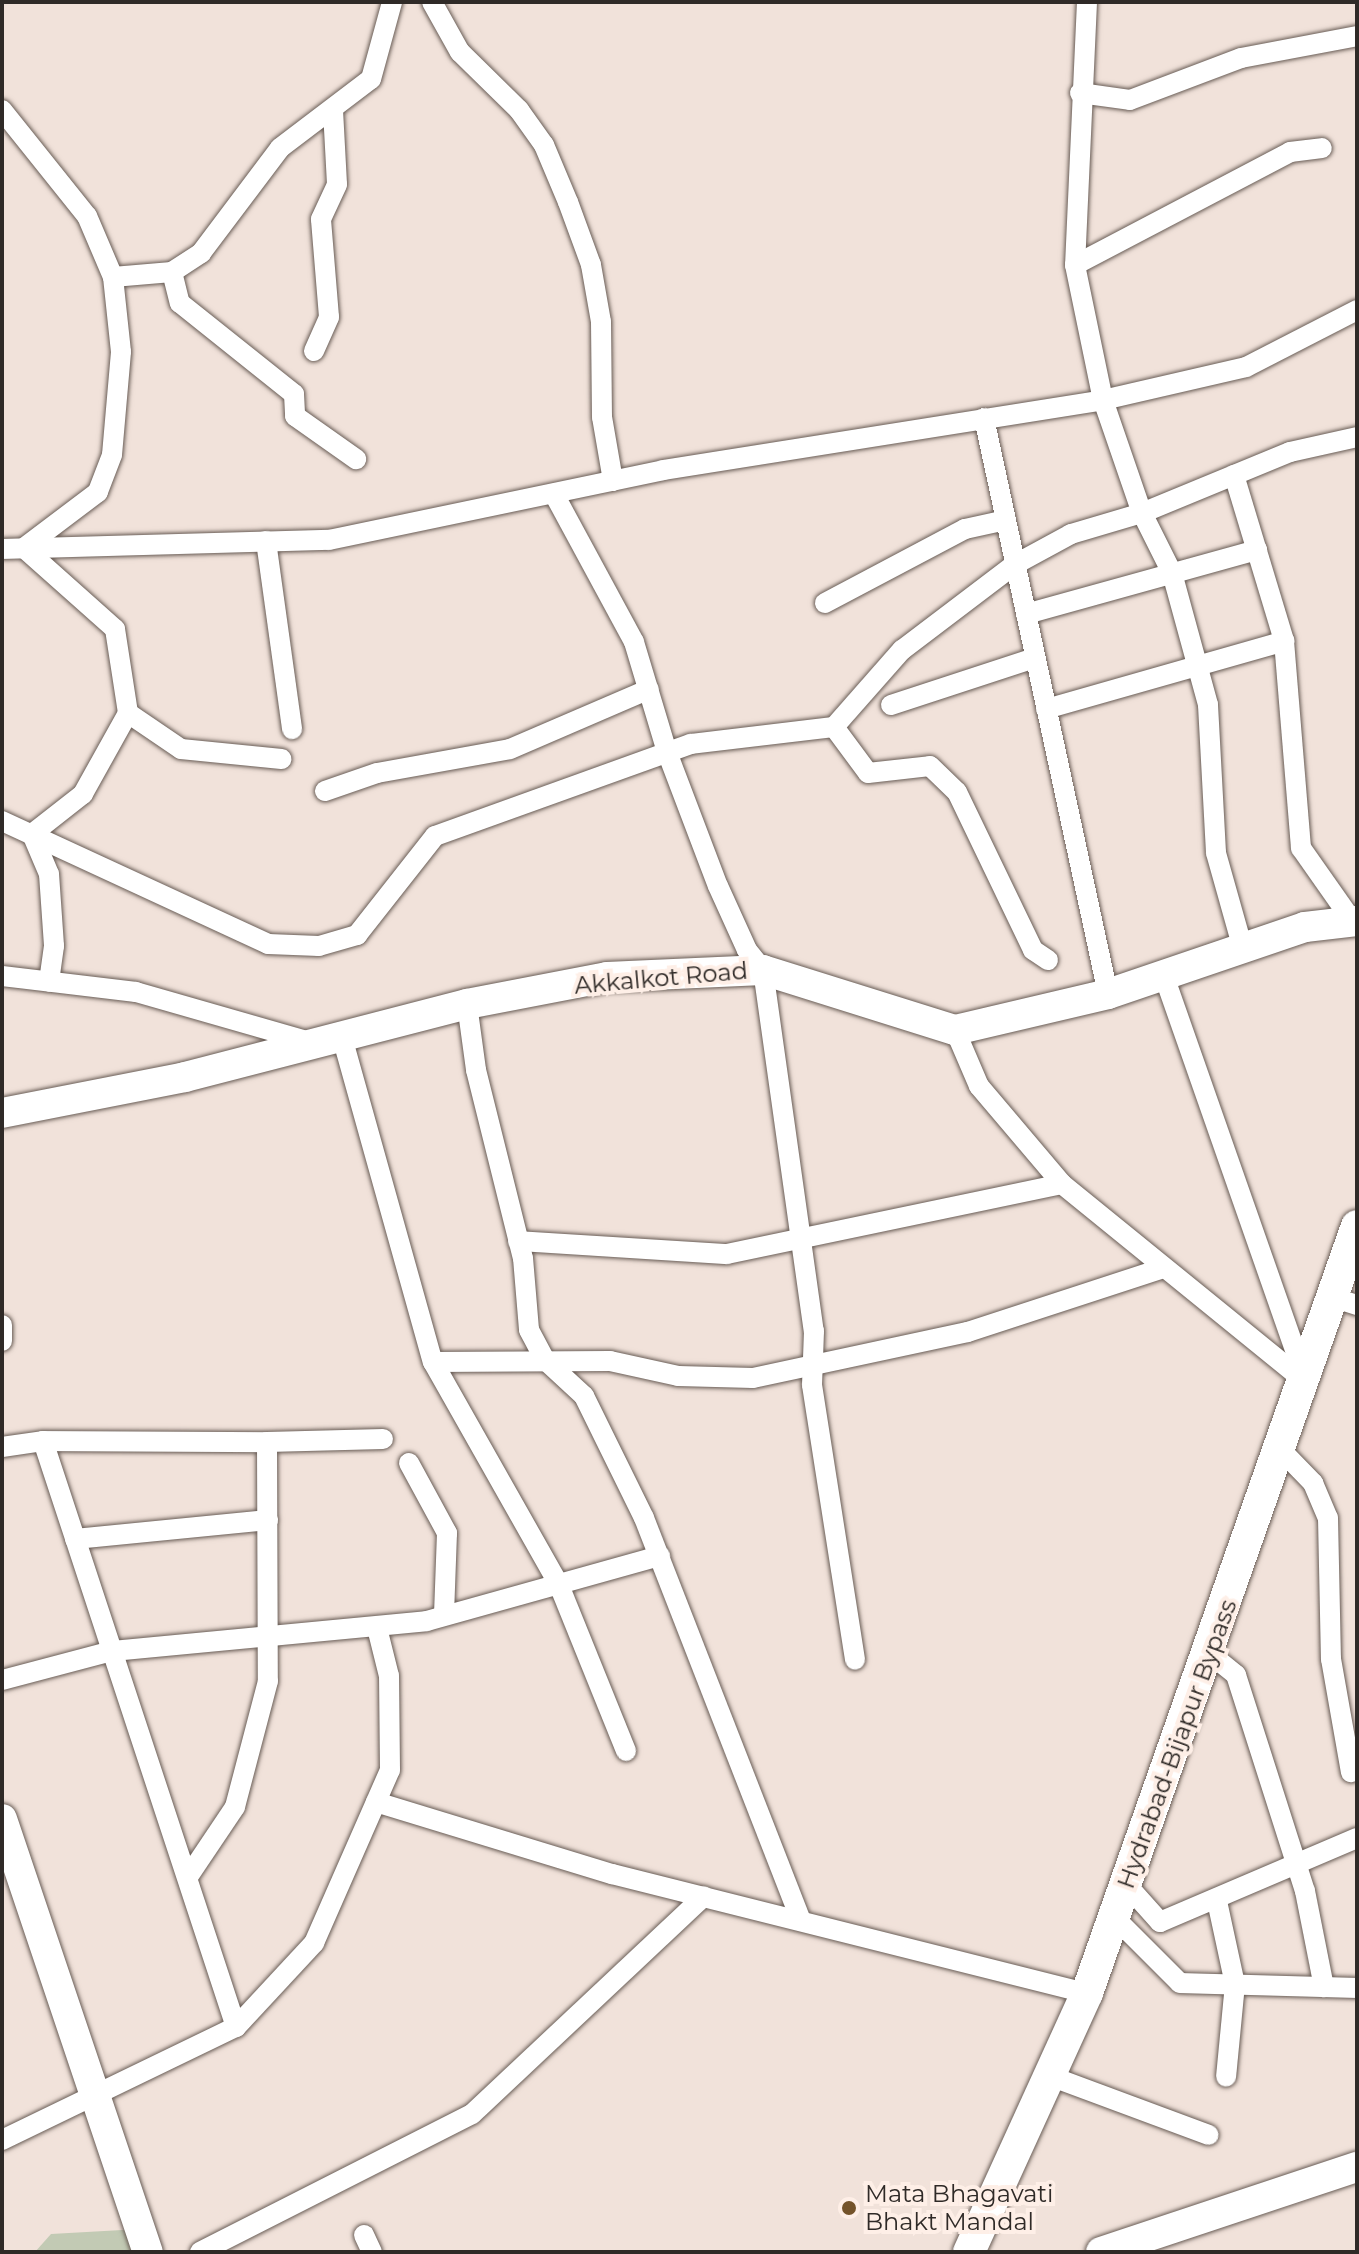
<!DOCTYPE html>
<style>
body{margin:0}
#map{position:relative;width:1359px;height:2254px;overflow:hidden;background:#f1e2da;font-family:Montserrat,sans-serif}
div>[style]{position:absolute}
.green>*{inset:0;background:#c2cab4}
.roads{filter:drop-shadow(0 0 2px #685c55) drop-shadow(0 0 2px #685c55)}
.street>*{height:20px;margin:-10px;padding:0 10px;transform-origin:10px;border-radius:10px;background:#fff}
.secondary>*{height:30px;margin:-15px;padding:0 15px;transform-origin:15px;border-radius:15px;background:#fff}
.primary>*{height:32px;margin:-16px;padding:0 16px;transform-origin:16px;border-radius:16px;background:#fff}
.dots>*{width:22px;height:22px;translate:-50% -50%;box-sizing:border-box;border:4px solid #feefe7;border-radius:50%}
span{translate:-50% -50%;white-space:nowrap;text-align:center;line-height:1.15;-webkit-text-stroke:8px #feefe7;paint-order:stroke}
.street-label{font-size:24px;color:#2f2a27}
.poi-label{font-size:24px;color:#2f2a27}
.left{translate:0 -50%;text-align:left}
.frame{position:absolute;inset:0;border:4px solid #2f2a27;pointer-events:none}
</style>
<div id="map">
<div class="green">
<div style="clip-path:polygon(140px 2229px,148px 2252px,35px 2252px,51px 2234px)"></div>
</div>
<div class="roads">
<div class="street">
<div style="left:432px;top:2px;width:57px;rotate:60.8deg"></div>
<div style="left:460px;top:52px;width:83px;rotate:44.5deg"></div>
<div style="left:519px;top:110px;width:43px;rotate:54.5deg"></div>
<div style="left:544px;top:145px;width:62px;rotate:67.2deg"></div>
<div style="left:568px;top:202px;width:67px;rotate:69.9deg"></div>
<div style="left:591px;top:265px;width:58px;rotate:80deg"></div>
<div style="left:601px;top:322px;width:95px;rotate:89.4deg"></div>
<div style="left:602px;top:417px;width:65px;rotate:80.2deg"></div>
<div style="left:1087px;top:2px;width:263px;rotate:92.6deg"></div>
<div style="left:1075px;top:265px;width:138px;rotate:78.3deg"></div>
<div style="left:1103px;top:400px;width:120px;rotate:71deg"></div>
<div style="left:1142px;top:513px;width:67px;rotate:63.4deg"></div>
<div style="left:1172px;top:573px;width:137px;rotate:74.7deg"></div>
<div style="left:1208px;top:705px;width:148px;rotate:86.9deg"></div>
<div style="left:1216px;top:853px;width:100px;rotate:74.3deg"></div>
<div style="left:1080px;top:93px;width:50px;rotate:8deg"></div>
<div style="left:1130px;top:100px;width:119px;rotate:-20.7deg"></div>
<div style="left:1241px;top:58px;width:118px;rotate:-10.7deg"></div>
<div style="left:2px;top:110px;width:136px;rotate:51.3deg"></div>
<div style="left:87px;top:216px;width:66px;rotate:66.9deg"></div>
<div style="left:113px;top:277px;width:75px;rotate:83.9deg"></div>
<div style="left:121px;top:352px;width:103px;rotate:95deg"></div>
<div style="left:112px;top:455px;width:40px;rotate:111deg"></div>
<div style="left:98px;top:492px;width:93px;rotate:142.9deg"></div>
<div style="left:24px;top:548px;width:122px;rotate:41.7deg"></div>
<div style="left:115px;top:629px;width:85px;rotate:81.2deg"></div>
<div style="left:128px;top:713px;width:93px;rotate:119.1deg"></div>
<div style="left:83px;top:794px;width:65px;rotate:141.9deg"></div>
<div style="left:32px;top:834px;width:43px;rotate:67deg"></div>
<div style="left:49px;top:874px;width:72px;rotate:86deg"></div>
<div style="left:54px;top:946px;width:36px;rotate:98deg"></div>
<div style="left:1075px;top:265px;width:243px;rotate:-27.7deg"></div>
<div style="left:1290px;top:152px;width:32px;rotate:-7deg"></div>
<div style="left:172px;top:272px;width:32px;rotate:76deg"></div>
<div style="left:180px;top:303px;width:146px;rotate:38.6deg"></div>
<div style="left:294px;top:394px;width:22px;rotate:87deg"></div>
<div style="left:295px;top:416px;width:75px;rotate:35.2deg"></div>
<div style="left:113px;top:277px;width:59px;rotate:-4.8deg"></div>
<div style="left:172px;top:272px;width:35px;rotate:-33deg"></div>
<div style="left:201px;top:253px;width:131px;rotate:-53deg"></div>
<div style="left:280px;top:148px;width:114px;rotate:-37.2deg"></div>
<div style="left:371px;top:79px;width:80px;rotate:-74.7deg"></div>
<div style="left:314px;top:351px;width:37px;rotate:-66deg"></div>
<div style="left:329px;top:317px;width:98px;rotate:-94.7deg"></div>
<div style="left:321px;top:219px;width:38px;rotate:-65deg"></div>
<div style="left:337px;top:184px;width:75px;rotate:-93.1deg"></div>
<div style="left:984px;top:418px;width:589px;rotate:77.85deg"></div>
<div style="left:1234px;top:475px;width:173px;rotate:73.2deg"></div>
<div style="left:1284px;top:641px;width:208px;rotate:85.3deg"></div>
<div style="left:1301px;top:848px;width:90px;rotate:54.9deg"></div>
<div style="left:554px;top:494px;width:168px;rotate:61.6deg"></div>
<div style="left:634px;top:642px;width:115px;rotate:73.3deg"></div>
<div style="left:667px;top:752px;width:143px;rotate:69.2deg"></div>
<div style="left:718px;top:886px;width:70px;rotate:65.6deg"></div>
<div style="left:747px;top:950px;width:26px;rotate:51deg"></div>
<div style="left:763px;top:970px;width:365px;rotate:82deg"></div>
<div style="left:814px;top:1331px;width:54px;rotate:92.1deg"></div>
<div style="left:812px;top:1385px;width:278px;rotate:81.1deg"></div>
<div style="left:266px;top:541px;width:190px;rotate:82.1deg"></div>
<div style="left:2px;top:549px;width:327px;rotate:-1.6deg"></div>
<div style="left:329px;top:540px;width:341px;rotate:-11.8deg"></div>
<div style="left:663px;top:470px;width:446px;rotate:-9deg"></div>
<div style="left:1103px;top:400px;width:147px;rotate:-13deg"></div>
<div style="left:1246px;top:367px;width:125px;rotate:-27.2deg"></div>
<div style="left:825px;top:603px;width:158px;rotate:-27.9deg"></div>
<div style="left:965px;top:529px;width:42px;rotate:-12.4deg"></div>
<div style="left:1026px;top:614px;width:240px;rotate:-15.5deg"></div>
<div style="left:891px;top:705px;width:151px;rotate:-18.1deg"></div>
<div style="left:1046px;top:709px;width:248px;rotate:-15.9deg"></div>
<div style="left:128px;top:713px;width:64px;rotate:34.2deg"></div>
<div style="left:181px;top:749px;width:101px;rotate:5.7deg"></div>
<div style="left:834px;top:727px;width:57px;rotate:53.5deg"></div>
<div style="left:868px;top:773px;width:62px;rotate:-6.4deg"></div>
<div style="left:930px;top:766px;width:37px;rotate:44deg"></div>
<div style="left:957px;top:792px;width:175px;rotate:64.3deg"></div>
<div style="left:1033px;top:950px;width:18px;rotate:34deg"></div>
<div style="left:325px;top:791px;width:55px;rotate:-19.1deg"></div>
<div style="left:377px;top:773px;width:135px;rotate:-10.2deg"></div>
<div style="left:510px;top:749px;width:151px;rotate:-23.3deg"></div>
<div style="left:2px;top:821px;width:293px;rotate:24.8deg"></div>
<div style="left:268px;top:944px;width:51px;rotate:2.2deg"></div>
<div style="left:319px;top:946px;width:40px;rotate:-16deg"></div>
<div style="left:357px;top:935px;width:126px;rotate:-51.8deg"></div>
<div style="left:435px;top:836px;width:272px;rotate:-19.8deg"></div>
<div style="left:691px;top:744px;width:144px;rotate:-6.8deg"></div>
<div style="left:834px;top:727px;width:103px;rotate:-48.6deg"></div>
<div style="left:902px;top:650px;width:141px;rotate:-37.2deg"></div>
<div style="left:1014px;top:565px;width:65px;rotate:-28.5deg"></div>
<div style="left:1071px;top:534px;width:74px;rotate:-16.5deg"></div>
<div style="left:1142px;top:513px;width:160px;rotate:-22.4deg"></div>
<div style="left:1290px;top:452px;width:69px;rotate:-12.6deg"></div>
<div style="left:2px;top:976px;width:135px;rotate:6.8deg"></div>
<div style="left:136px;top:992px;width:185px;rotate:16deg"></div>
<div style="left:1164px;top:976px;width:423px;rotate:70.7deg"></div>
<div style="left:467px;top:1004px;width:67px;rotate:82.2deg"></div>
<div style="left:476px;top:1070px;width:194px;rotate:76deg"></div>
<div style="left:523px;top:1258px;width:72px;rotate:85.2deg"></div>
<div style="left:529px;top:1330px;width:34px;rotate:62deg"></div>
<div style="left:545px;top:1360px;width:53px;rotate:42.7deg"></div>
<div style="left:584px;top:1396px;width:136px;rotate:63.8deg"></div>
<div style="left:644px;top:1518px;width:430px;rotate:68.7deg"></div>
<div style="left:955px;top:1030px;width:61px;rotate:66.8deg"></div>
<div style="left:979px;top:1086px;width:128px;rotate:49.7deg"></div>
<div style="left:1062px;top:1184px;width:316px;rotate:39.1deg"></div>
<div style="left:342px;top:1037px;width:337px;rotate:74.4deg"></div>
<div style="left:433px;top:1362px;width:256px;rotate:60.5deg"></div>
<div style="left:559px;top:1585px;width:179px;rotate:68deg"></div>
<div style="left:518px;top:1241px;width:209px;rotate:3.6deg"></div>
<div style="left:727px;top:1254px;width:342px;rotate:-11.8deg"></div>
<div style="left:1335px;top:1298px;width:23px;rotate:18deg"></div>
<div style="left:2px;top:1325px;width:16px;rotate:90deg"></div>
<div style="left:433px;top:1362px;width:177px;rotate:-0.3deg"></div>
<div style="left:610px;top:1361px;width:70px;rotate:12.4deg"></div>
<div style="left:678px;top:1376px;width:75px;rotate:1.5deg"></div>
<div style="left:753px;top:1378px;width:220px;rotate:-12.1deg"></div>
<div style="left:968px;top:1332px;width:203px;rotate:-18.1deg"></div>
<div style="left:43px;top:1441px;width:224px;rotate:0.3deg"></div>
<div style="left:267px;top:1442px;width:239px;rotate:89.8deg"></div>
<div style="left:268px;top:1681px;width:130px;rotate:104.7deg"></div>
<div style="left:235px;top:1807px;width:84px;rotate:123.9deg"></div>
<div style="left:267px;top:1442px;width:116px;rotate:-1.5deg"></div>
<div style="left:2px;top:1447px;width:41px;rotate:-8.3deg"></div>
<div style="left:43px;top:1441px;width:617px;rotate:71.77deg"></div>
<div style="left:1282px;top:1451px;width:45px;rotate:45.9deg"></div>
<div style="left:1313px;top:1483px;width:38px;rotate:67deg"></div>
<div style="left:1328px;top:1518px;width:141px;rotate:88.8deg"></div>
<div style="left:1331px;top:1659px;width:115px;rotate:80deg"></div>
<div style="left:409px;top:1463px;width:80px;rotate:61.5deg"></div>
<div style="left:447px;top:1533px;width:82px;rotate:92.1deg"></div>
<div style="left:75px;top:1539px;width:194px;rotate:-5.6deg"></div>
<div style="left:1209px;top:1653px;width:35px;rotate:39deg"></div>
<div style="left:1236px;top:1675px;width:227px;rotate:72.3deg"></div>
<div style="left:1305px;top:1891px;width:98px;rotate:78.8deg"></div>
<div style="left:2px;top:1680px;width:114px;rotate:-14.8deg"></div>
<div style="left:112px;top:1651px;width:316px;rotate:-5.4deg"></div>
<div style="left:427px;top:1621px;width:242px;rotate:-15.6deg"></div>
<div style="left:376px;top:1802px;width:247px;rotate:17deg"></div>
<div style="left:612px;top:1874px;width:490px;rotate:14.1deg"></div>
<div style="left:1126px;top:1884px;width:51px;rotate:48.2deg"></div>
<div style="left:1160px;top:1922px;width:214px;rotate:-23.1deg"></div>
<div style="left:1217px;top:1901px;width:85px;rotate:77.8deg"></div>
<div style="left:1235px;top:1984px;width:93px;rotate:95.5deg"></div>
<div style="left:1114px;top:1917px;width:93px;rotate:45deg"></div>
<div style="left:1180px;top:1983px;width:177px;rotate:1.6deg"></div>
<div style="left:1053px;top:2077px;width:166px;rotate:20.4deg"></div>
<div style="left:2px;top:2140px;width:260px;rotate:-25.8deg"></div>
<div style="left:236px;top:2027px;width:115px;rotate:-47.1deg"></div>
<div style="left:314px;top:1943px;width:189px;rotate:-66.3deg"></div>
<div style="left:390px;top:1770px;width:94px;rotate:-90.6deg"></div>
<div style="left:389px;top:1676px;width:49px;rotate:-104deg"></div>
<div style="left:364px;top:2235px;width:19px;rotate:65deg"></div>
<div style="left:200px;top:2252px;width:305px;rotate:-26.9deg"></div>
<div style="left:472px;top:2114px;width:318px;rotate:-43.2deg"></div>
</div>
<div class="secondary">
<div style="left:2px;top:1113px;width:187px;rotate:-11.1deg"></div>
<div style="left:185px;top:1077px;width:291px;rotate:-14.5deg"></div>
<div style="left:467px;top:1004px;width:143px;rotate:-10.9deg"></div>
<div style="left:607px;top:977px;width:156px;rotate:-2.6deg"></div>
<div style="left:763px;top:970px;width:201px;rotate:17.4deg"></div>
<div style="left:955px;top:1030px;width:157px;rotate:-13.2deg"></div>
<div style="left:1108px;top:994px;width:208px;rotate:-18.8deg"></div>
<div style="left:1305px;top:927px;width:52px;rotate:-6.6deg"></div>
<div style="left:2px;top:1819px;width:457px;rotate:71.4deg"></div>
<div style="left:1101px;top:2252px;width:270px;rotate:-18.4deg"></div>
</div>
<div class="primary">
<div style="left:969px;top:2252px;width:285px;rotate:-65.5deg"></div>
<div style="left:1087px;top:1993px;width:813px;rotate:-70.61deg"></div>
</div>
</div>
<div class="dots">
<div style="left:849px;top:2208px;background:#74532a"></div>
</div>
<div class="street-label">
<span style="left:661px;top:978px;rotate:-5deg">Akkalkot Road</span>
<span style="left:1177px;top:1744px;rotate:-70deg">Hydrabad-Bijapur Bypass</span>
</div>
<div class="poi-label">
<span class="left" style="left:865px;top:2208px">Mata Bhagavati<br>Bhakt Mandal</span>
</div>
<div class="frame"></div>
</div>
